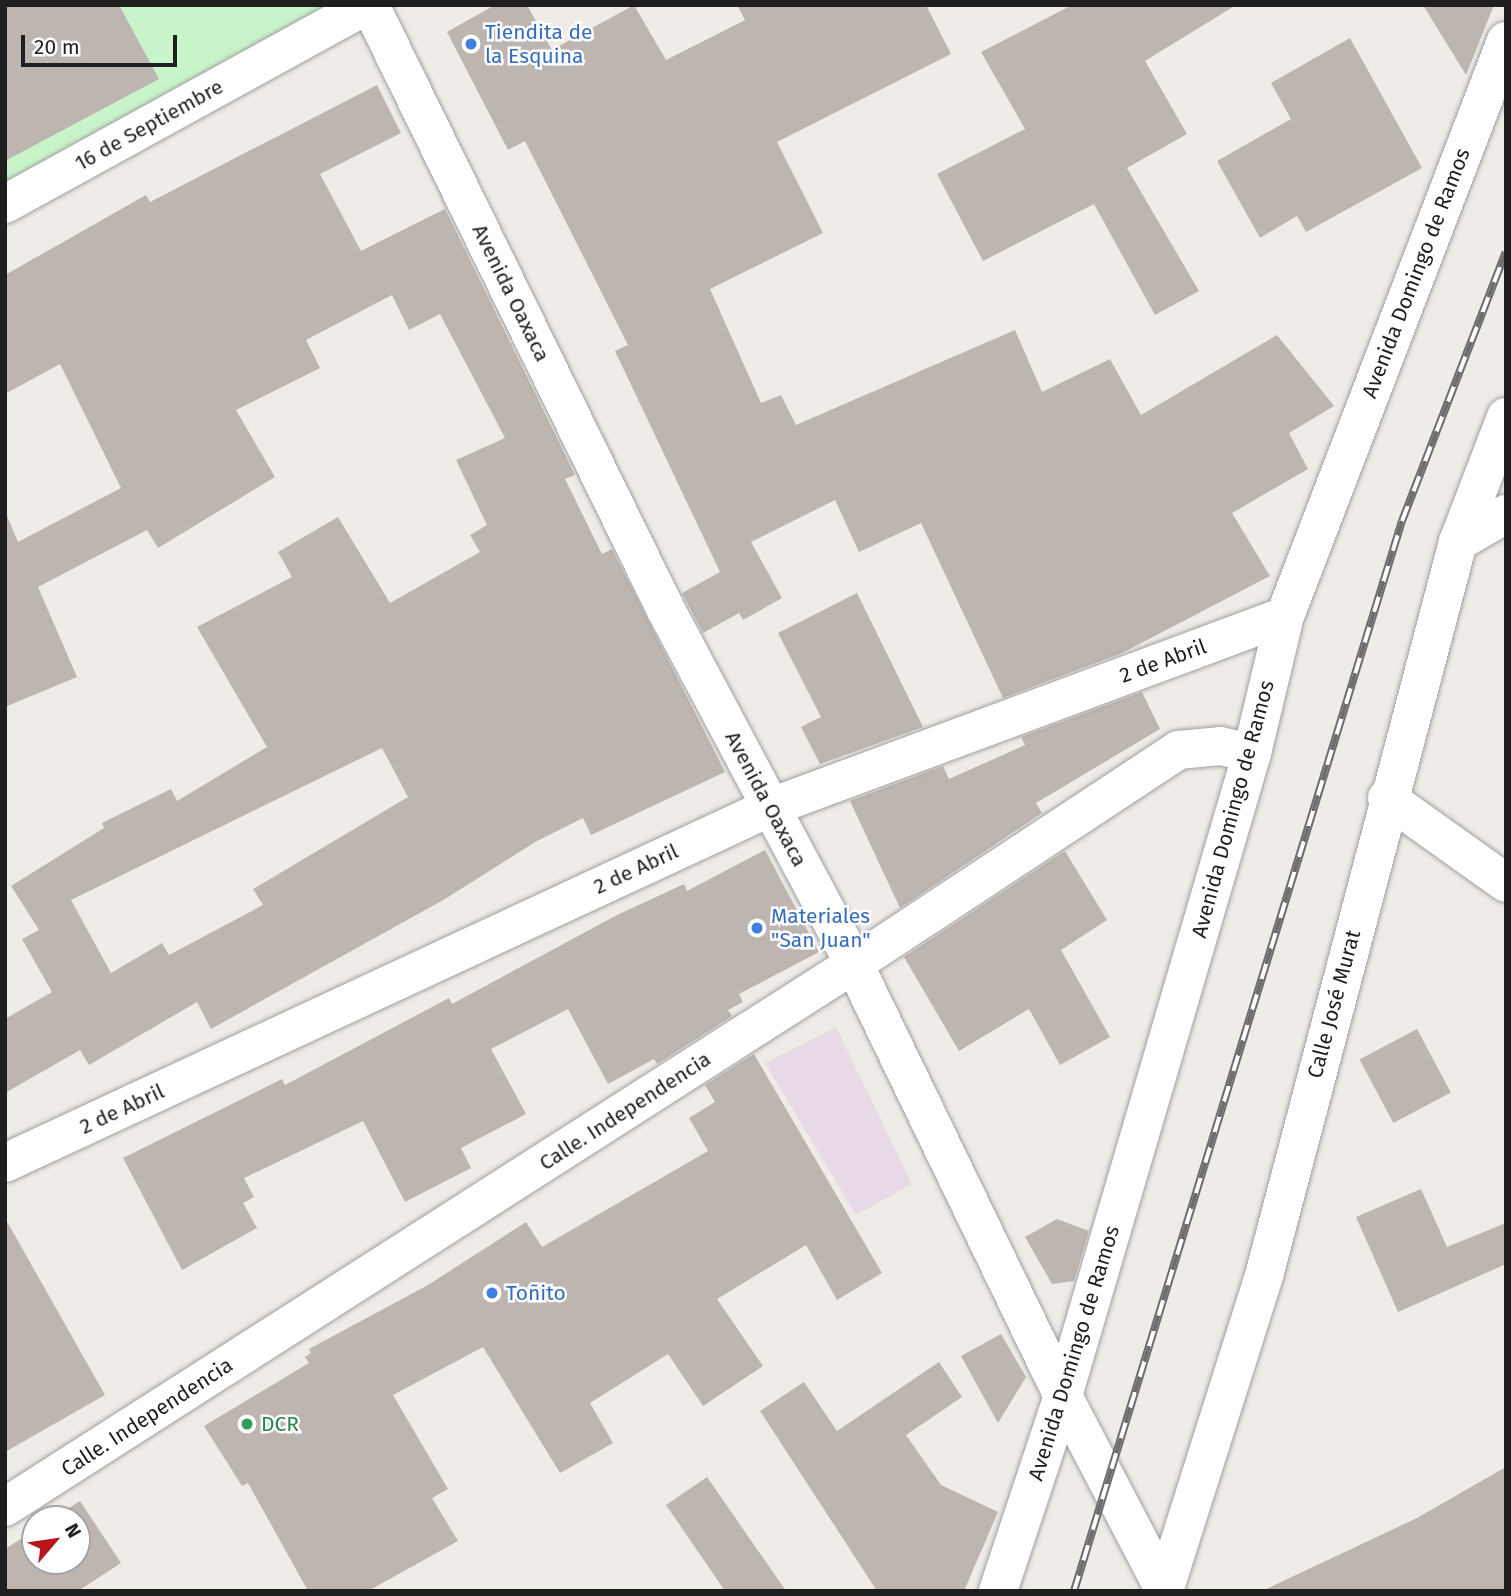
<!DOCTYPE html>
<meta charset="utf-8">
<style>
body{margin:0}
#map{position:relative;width:1511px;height:1596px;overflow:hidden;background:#efece7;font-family:"Fira Sans",sans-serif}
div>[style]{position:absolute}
.industrial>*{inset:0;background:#e7d9e5}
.park>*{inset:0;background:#c9f4ca}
.building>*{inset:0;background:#bcb5b0;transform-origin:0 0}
.roads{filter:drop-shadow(0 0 2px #a0a0a0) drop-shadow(0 0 2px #a0a0a0)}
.minor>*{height:38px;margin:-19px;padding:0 19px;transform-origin:19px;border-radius:19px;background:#fff}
.rail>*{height:8px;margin-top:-4px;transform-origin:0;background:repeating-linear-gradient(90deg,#fff 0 16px,#6d6d6d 0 32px);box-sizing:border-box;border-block:2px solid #6d6d6d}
.dots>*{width:19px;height:19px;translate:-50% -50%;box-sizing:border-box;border:4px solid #fff;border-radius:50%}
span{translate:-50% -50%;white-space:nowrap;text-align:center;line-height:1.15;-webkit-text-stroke:5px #fff;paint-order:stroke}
.shop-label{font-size:21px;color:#366cbe}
.left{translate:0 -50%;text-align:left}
.street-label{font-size:21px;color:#1f1f1f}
.leisure-label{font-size:21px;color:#27864d}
.frame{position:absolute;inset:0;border:7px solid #1f1f1f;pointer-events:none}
.north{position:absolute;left:21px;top:1505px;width:70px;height:70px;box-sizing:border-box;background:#fff;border:2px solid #a5a5a5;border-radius:50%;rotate:61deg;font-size:19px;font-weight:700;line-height:28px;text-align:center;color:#1f1f1f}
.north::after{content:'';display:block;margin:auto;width:24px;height:32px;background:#b8161d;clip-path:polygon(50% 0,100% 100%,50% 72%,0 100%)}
.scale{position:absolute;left:21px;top:35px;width:156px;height:32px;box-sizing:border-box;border:4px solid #1f1f1f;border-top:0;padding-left:9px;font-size:21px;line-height:24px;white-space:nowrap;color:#1f1f1f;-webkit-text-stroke:5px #fff;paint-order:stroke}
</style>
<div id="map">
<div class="industrial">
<div style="clip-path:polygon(836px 1027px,912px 1184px,856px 1215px,765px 1063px)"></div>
</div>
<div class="park">
<div style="clip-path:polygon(5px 5px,367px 5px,5px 204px)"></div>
</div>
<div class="building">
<div style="clip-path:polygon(5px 5px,119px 5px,159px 79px,5px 161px)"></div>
<div style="clip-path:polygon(495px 5px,527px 5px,552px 50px,634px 5px,666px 60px,745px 20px,737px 5px,926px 5px,951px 54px,777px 142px,823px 233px,710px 289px,761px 403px,781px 395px,796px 425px,1015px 330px,1042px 392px,1110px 359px,1141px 415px,1277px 335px,1334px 406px,1289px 433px,1308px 469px,1232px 513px,1270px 576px,1122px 653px,1003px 698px,921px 523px,859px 552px,835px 500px,751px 542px,782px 598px,743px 620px,739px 613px,703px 633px,682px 593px,720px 572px,615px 351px,628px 345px,525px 141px,508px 150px,447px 32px)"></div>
<div style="clip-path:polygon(1072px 5px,1236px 5px,1145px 61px,1187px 134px,1127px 168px,1199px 291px,1155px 315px,1094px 204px,983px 261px,937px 174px,1025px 129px,981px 52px)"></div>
<div style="clip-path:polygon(1423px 5px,1494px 5px,1466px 75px)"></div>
<div style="clip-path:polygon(1350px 38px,1422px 168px,1306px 232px,1297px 216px,1260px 238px,1217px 161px,1291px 119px,1271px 83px)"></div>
<div style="clip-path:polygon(evenodd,377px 85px,401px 133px,320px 174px,361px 251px,445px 209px,575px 475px,565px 479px,602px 554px,612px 549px,725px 772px,591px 835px,583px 818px,537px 841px,445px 899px,211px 1029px,197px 1002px,89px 1065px,80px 1050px,5px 1093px,5px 1019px,52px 992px,22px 939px,39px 930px,11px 886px,104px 828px,102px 823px,171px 789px,177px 801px,267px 747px,197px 627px,292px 577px,278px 552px,338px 517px,390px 603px,480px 552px,470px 535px,487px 525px,456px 460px,505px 438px,440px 314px,409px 330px,392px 295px,306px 340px,320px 368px,236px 410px,275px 477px,158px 548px,147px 530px,38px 587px,77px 677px,5px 707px,5px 511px,18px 542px,121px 488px,60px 364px,5px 394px,5px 275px,146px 195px,150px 202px,377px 85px,382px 748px,408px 797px,253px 889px,263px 905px,169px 955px,162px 943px,111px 973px,71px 900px,382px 748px)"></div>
<div style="clip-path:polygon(857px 593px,923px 727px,820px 764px,801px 727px,821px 717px,778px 633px)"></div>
<div style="clip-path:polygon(1142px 692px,1160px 729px,1036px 803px,1042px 813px,900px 908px,850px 801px,943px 766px,949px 779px,1025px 745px,1021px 737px)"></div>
<div style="clip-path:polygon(765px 850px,819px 952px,739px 994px,743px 1002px,728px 1010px,732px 1016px,657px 1064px,654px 1059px,608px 1084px,568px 1009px,491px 1049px,526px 1114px,461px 1148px,471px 1168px,405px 1202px,363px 1121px,244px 1178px,254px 1197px,243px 1203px,257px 1228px,182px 1270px,123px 1158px,282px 1079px,285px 1085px,449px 998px,452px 1004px,617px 915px,684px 884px,687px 891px)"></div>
<div style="clip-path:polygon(1065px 851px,1107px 920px,1061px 950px,1110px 1037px,1060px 1065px,1029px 1009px,959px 1051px,904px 957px)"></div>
<div style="left:1417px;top:1029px;width:72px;height:65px;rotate:62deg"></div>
<div style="clip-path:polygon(754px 1054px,882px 1273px,837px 1300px,806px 1245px,717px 1299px,763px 1366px,703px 1406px,668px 1354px,590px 1403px,613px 1443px,560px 1473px,483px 1347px,393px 1395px,448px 1489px,432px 1498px,458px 1541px,368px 1591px,308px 1591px,248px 1483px,242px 1486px,204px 1426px,309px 1363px,305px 1357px,311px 1353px,309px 1349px,428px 1285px,526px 1222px,542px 1247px,708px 1151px,689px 1118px,715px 1102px,705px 1085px)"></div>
<div style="clip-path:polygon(1421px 1189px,1447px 1247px,1506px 1223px,1506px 1264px,1398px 1312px,1356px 1217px)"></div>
<div style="clip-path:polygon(5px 1218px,105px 1395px,5px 1452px)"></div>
<div style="clip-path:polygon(1057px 1219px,1089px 1231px,1074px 1281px,1052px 1284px,1025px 1237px)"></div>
<div style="clip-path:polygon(1001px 1334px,1026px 1377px,998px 1423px,961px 1356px)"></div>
<div style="clip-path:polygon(939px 1362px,962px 1397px,906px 1435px,941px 1485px,998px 1512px,964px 1591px,877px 1591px,760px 1411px,804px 1382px,837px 1431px)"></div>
<div style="clip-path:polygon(1506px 1467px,1506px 1591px,1262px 1591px,1417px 1518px)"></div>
<div style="clip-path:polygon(707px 1477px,786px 1591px,725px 1591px,666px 1505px)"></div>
<div style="clip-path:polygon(80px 1501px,121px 1563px,78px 1591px,5px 1591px,5px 1549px,35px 1530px,35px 1561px,77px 1561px,77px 1519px,52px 1519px)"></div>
</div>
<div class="roads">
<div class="minor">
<div style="left:370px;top:5px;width:671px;rotate:63.93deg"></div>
<div style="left:665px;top:608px;width:403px;rotate:62deg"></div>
<div style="left:854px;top:964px;width:480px;rotate:64.2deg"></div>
<div style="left:1063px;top:1396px;width:220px;rotate:62.4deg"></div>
<div style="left:5px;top:204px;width:413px;rotate:-28.8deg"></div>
<div style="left:1458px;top:542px;width:56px;rotate:-30.3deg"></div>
<div style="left:1387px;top:798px;width:146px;rotate:35.5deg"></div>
<div style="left:5px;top:1163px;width:845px;rotate:-24.93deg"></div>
<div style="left:771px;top:807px;width:548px;rotate:-20.38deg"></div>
<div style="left:5px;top:1507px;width:1008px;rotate:-32.6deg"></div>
<div style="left:854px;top:964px;width:388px;rotate:-33.4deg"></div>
<div style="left:1178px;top:750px;width:42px;rotate:-5.4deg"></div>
<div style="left:1220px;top:746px;width:33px;rotate:12deg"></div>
<div style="left:998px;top:1591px;width:206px;rotate:-71.6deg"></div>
<div style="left:1063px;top:1396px;width:670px;rotate:-73.62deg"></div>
<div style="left:1252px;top:753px;width:141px;rotate:-76.5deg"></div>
<div style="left:1285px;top:616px;width:616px;rotate:-68.98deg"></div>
<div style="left:1164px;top:1591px;width:335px;rotate:-72.4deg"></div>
<div style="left:1265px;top:1272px;width:755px;rotate:-75.19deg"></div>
<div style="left:1458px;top:542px;width:134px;rotate:-69deg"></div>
</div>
</div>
<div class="rail">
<div style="left:1074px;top:1591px;width:1119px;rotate:-72.96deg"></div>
<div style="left:1402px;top:521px;width:288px;rotate:-68.9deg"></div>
</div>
<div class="dots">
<div style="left:471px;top:44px;background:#3f7fe0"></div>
<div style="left:757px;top:928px;background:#3f7fe0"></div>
<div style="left:492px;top:1293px;background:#3f7fe0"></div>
<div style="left:247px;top:1424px;background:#2e9e5b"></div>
</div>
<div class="shop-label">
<span class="left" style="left:485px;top:44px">Tiendita de<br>la Esquina</span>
<span class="left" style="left:771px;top:928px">Materiales<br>"San Juan"</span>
<span class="left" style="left:506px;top:1293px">Toñito</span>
</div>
<div class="street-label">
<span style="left:149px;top:125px;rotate:-29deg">16 de Septiembre</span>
<span style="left:1416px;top:273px;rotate:-69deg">Avenida Domingo de Ramos</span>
<span style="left:511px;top:293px;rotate:64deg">Avenida Oaxaca</span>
<span style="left:1163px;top:661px;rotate:-20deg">2 de Abril</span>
<span style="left:766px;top:799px;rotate:62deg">Avenida Oaxaca</span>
<span style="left:1233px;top:809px;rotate:-75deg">Avenida Domingo de Ramos</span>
<span style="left:636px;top:869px;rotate:-25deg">2 de Abril</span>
<span style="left:1334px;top:1004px;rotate:-75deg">Calle José Murat</span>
<span style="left:122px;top:1109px;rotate:-25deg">2 de Abril</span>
<span style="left:625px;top:1111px;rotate:-33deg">Calle. Independencia</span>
<span style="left:1074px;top:1353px;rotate:-73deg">Avenida Domingo de Ramos</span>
<span style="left:147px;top:1417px;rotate:-33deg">Calle. Independencia</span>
</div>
<div class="leisure-label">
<span class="left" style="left:261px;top:1424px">DCR</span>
</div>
<div class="frame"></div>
<div class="north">N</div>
<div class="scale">20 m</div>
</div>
